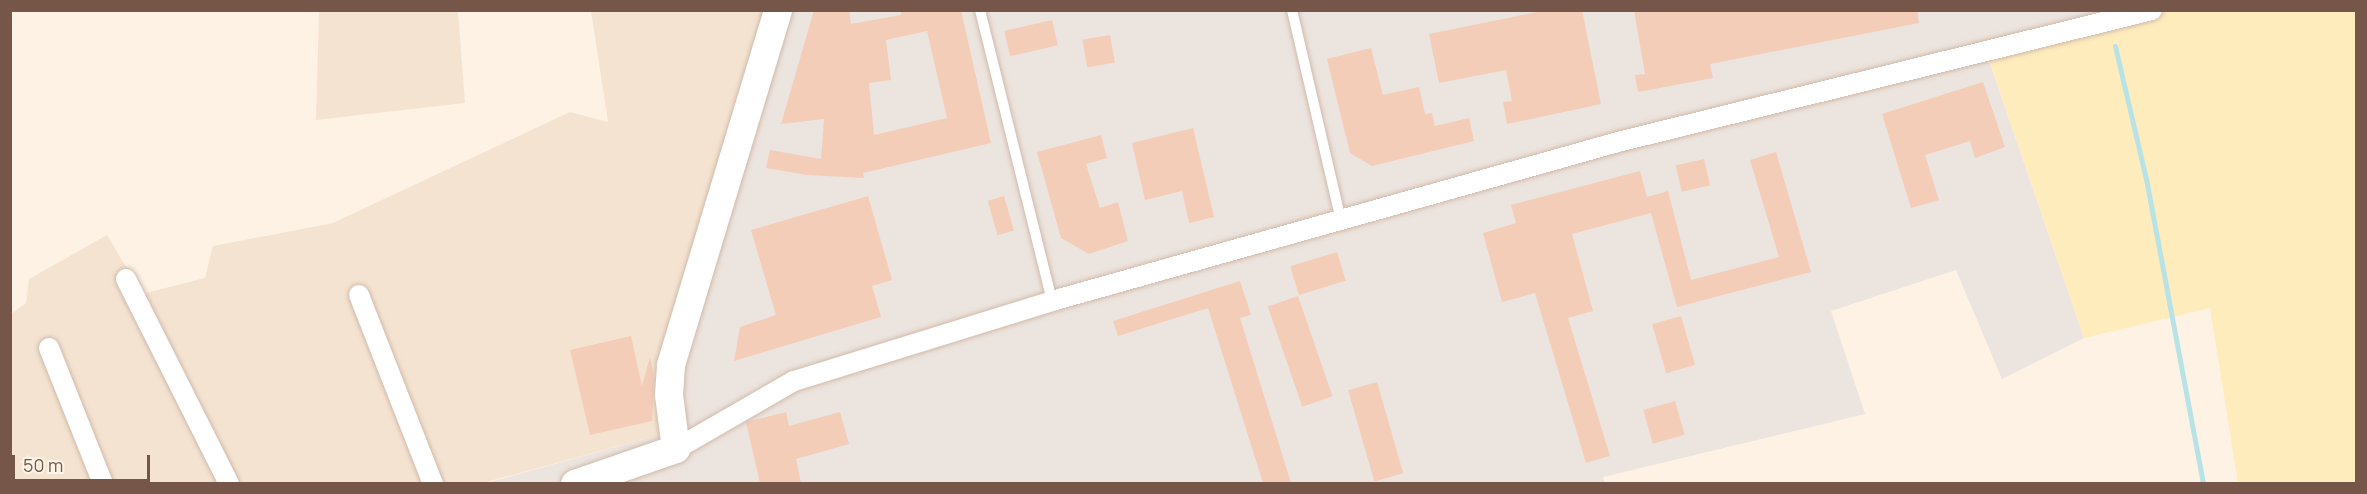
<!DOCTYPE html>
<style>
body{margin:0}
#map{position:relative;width:2367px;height:494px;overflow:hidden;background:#fdf2e3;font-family:Manrope,sans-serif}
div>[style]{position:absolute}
.residential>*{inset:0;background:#f5e3d1}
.industrial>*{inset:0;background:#ece4de}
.sand>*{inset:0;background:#feecbc}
.stream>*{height:5px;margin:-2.5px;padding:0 2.5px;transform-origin:2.5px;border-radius:2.5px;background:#b7e3e7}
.building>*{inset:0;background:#f4cdb9;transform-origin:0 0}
.roads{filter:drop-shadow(0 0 2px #d1baac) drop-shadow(0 0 2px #d1baac)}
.lane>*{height:10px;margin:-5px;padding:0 5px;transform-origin:5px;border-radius:5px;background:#fff}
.street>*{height:20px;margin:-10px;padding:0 10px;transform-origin:10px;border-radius:10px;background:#fff}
.secondary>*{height:28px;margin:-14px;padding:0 14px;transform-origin:14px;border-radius:14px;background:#fff}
span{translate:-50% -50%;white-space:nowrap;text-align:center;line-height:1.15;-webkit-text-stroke:6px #fff6ea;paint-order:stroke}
.frame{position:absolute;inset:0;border:12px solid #765648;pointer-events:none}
.scale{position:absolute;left:12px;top:455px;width:138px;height:27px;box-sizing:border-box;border:3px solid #765648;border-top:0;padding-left:8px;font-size:18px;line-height:21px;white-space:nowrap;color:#765648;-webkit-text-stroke:4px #fff6ea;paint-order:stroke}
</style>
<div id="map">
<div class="residential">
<div style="clip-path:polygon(319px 11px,458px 11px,465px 103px,316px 120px)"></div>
<div style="clip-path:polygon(591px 11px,770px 11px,673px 431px,483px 483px,11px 484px,11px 314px,26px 303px,29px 279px,107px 235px,142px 294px,205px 278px,213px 246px,333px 223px,570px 112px,608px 122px)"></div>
</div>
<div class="industrial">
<div style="clip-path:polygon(770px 11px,2130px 11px,1984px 46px,2084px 338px,2002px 379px,1956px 270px,1831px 311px,1865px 414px,1603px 477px,1605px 483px,483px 484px,673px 431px,668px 412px)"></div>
</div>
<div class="sand">
<div style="clip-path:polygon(2130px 11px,2356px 11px,2356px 483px,2238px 483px,2210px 308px,2084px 338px,1984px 45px)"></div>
</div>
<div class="stream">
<div style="left:2115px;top:46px;width:142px;rotate:76.9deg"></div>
<div style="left:2147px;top:184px;width:305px;rotate:79.4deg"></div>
</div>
<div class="building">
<div style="clip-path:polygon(evenodd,814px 10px,849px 10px,851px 24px,901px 15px,900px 10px,961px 10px,991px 143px,863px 173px,864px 178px,807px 175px,766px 168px,770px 150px,821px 159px,824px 119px,781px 124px,814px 10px,927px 31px,947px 118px,874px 135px,869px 83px,891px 80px,886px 40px,927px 31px)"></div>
<div style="clip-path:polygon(1547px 10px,1582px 10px,1601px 104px,1507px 124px,1503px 102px,1512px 101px,1506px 70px,1439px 83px,1429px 34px)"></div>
<div style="clip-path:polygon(1634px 10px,1917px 10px,1919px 23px,1710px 64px,1713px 78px,1638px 92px,1635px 75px,1645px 74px)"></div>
<div style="left:1052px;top:20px;width:26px;height:49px;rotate:77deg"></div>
<div style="left:1110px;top:35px;width:28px;height:28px;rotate:80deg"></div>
<div style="clip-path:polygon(1371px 48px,1383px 95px,1419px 87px,1425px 114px,1432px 113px,1435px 126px,1469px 118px,1474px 141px,1372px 166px,1350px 153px,1327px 59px)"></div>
<div style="clip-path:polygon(1983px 82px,2005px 147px,1975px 158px,1970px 141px,1925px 155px,1939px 200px,1911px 208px,1882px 114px)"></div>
<div style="clip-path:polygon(1193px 128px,1214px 217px,1189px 223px,1182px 191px,1145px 200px,1132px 143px)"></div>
<div style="clip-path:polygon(1101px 135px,1107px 158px,1086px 164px,1100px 208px,1118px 202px,1128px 241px,1089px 254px,1061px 238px,1037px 152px)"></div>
<div style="clip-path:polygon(1776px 152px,1811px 272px,1677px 307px,1651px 213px,1572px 234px,1593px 311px,1568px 318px,1610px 456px,1586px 463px,1535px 293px,1502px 302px,1483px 233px,1516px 223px,1511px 205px,1640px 171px,1647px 197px,1668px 191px,1691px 280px,1779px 257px,1750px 160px)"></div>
<div style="left:1704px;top:159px;width:27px;height:29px;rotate:77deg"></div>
<div style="clip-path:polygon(868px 196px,892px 280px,872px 286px,881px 317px,734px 361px,740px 327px,776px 315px,751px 230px)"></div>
<div style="left:1004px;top:196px;width:36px;height:17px;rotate:74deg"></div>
<div style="left:1337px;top:252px;width:30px;height:49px;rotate:73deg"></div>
<div style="clip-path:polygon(1240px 281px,1251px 315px,1240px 318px,1291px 483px,1263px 483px,1208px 308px,1118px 336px,1113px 321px)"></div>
<div style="left:1298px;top:296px;width:106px;height:32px;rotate:71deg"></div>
<div style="left:1681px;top:316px;width:51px;height:30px;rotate:74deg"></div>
<div style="clip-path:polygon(631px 336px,642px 386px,650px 357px,654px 375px,652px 421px,590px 435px,570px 350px)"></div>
<div style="left:1377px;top:382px;width:95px;height:30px;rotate:74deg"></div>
<div style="left:1675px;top:401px;width:35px;height:33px;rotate:74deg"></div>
<div style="clip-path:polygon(786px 412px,789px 426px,840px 412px,849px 444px,796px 459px,801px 483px,760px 483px,746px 422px)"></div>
</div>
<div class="roads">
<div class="lane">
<div style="left:980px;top:10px;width:300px;rotate:76.1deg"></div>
<div style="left:1292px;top:10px;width:216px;rotate:76.9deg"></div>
</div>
<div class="street">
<div style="left:126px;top:279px;width:229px;rotate:63.3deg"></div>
<div style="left:359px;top:295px;width:203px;rotate:68.6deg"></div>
<div style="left:49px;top:348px;width:146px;rotate:68.3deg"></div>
<div style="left:676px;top:449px;width:136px;rotate:-30deg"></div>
<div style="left:794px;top:381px;width:270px;rotate:-17.2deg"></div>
<div style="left:1052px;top:301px;width:588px;rotate:-15.69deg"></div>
<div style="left:1618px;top:142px;width:550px;rotate:-13.88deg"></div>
</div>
<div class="secondary">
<div style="left:575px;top:484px;width:107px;rotate:-19.1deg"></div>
<div style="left:676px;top:449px;width:54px;rotate:-97.4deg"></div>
<div style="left:669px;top:395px;width:30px;rotate:-86deg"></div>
<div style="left:671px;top:365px;width:371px;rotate:-73.2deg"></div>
</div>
</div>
<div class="frame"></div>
<div class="scale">50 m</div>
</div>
